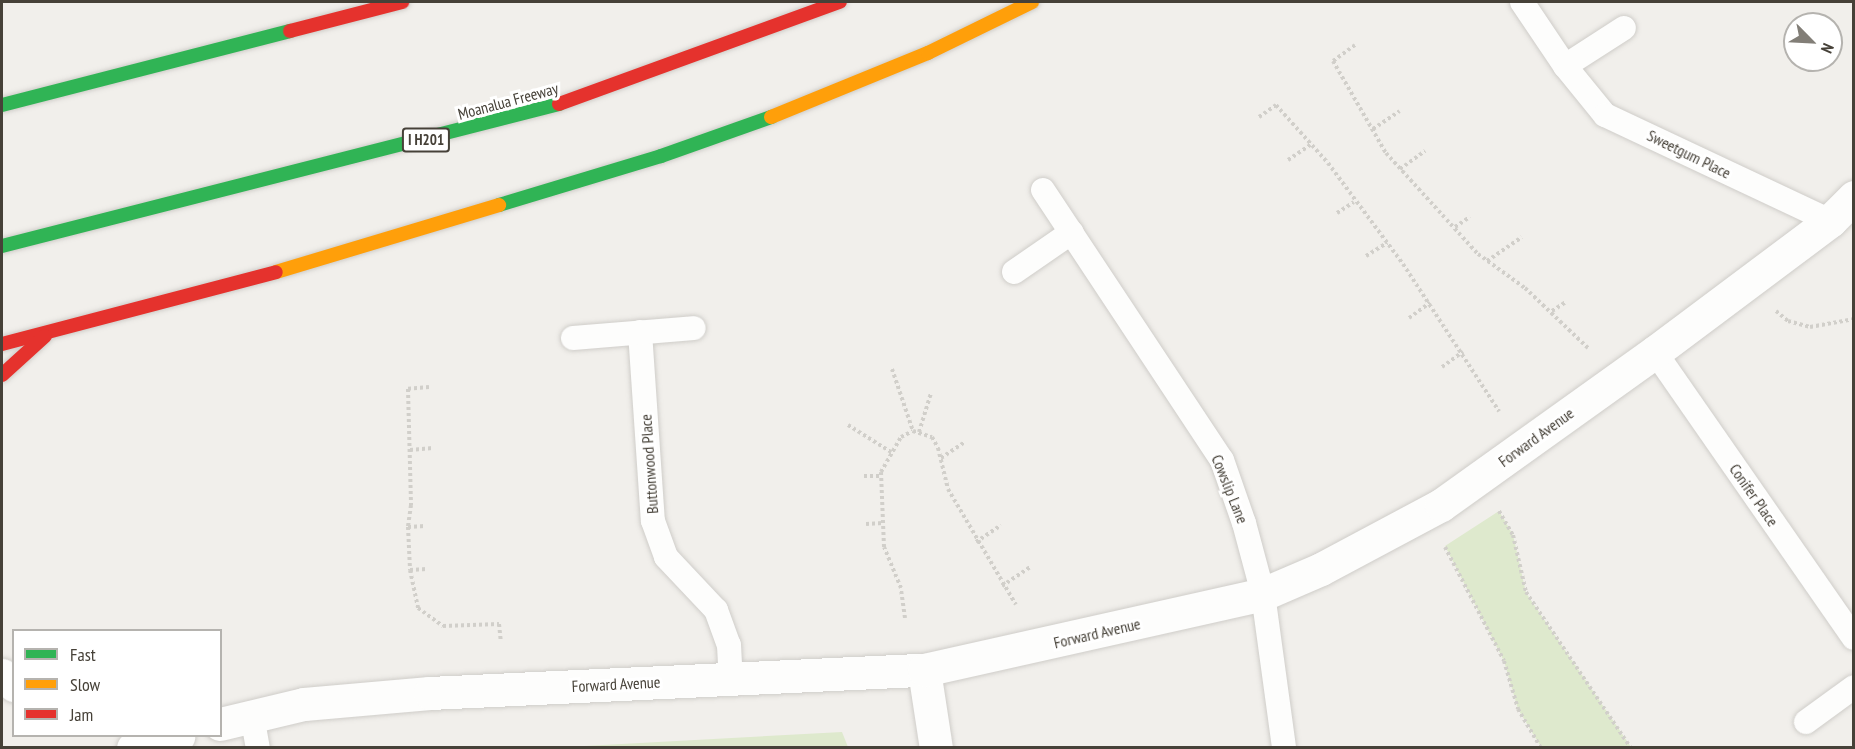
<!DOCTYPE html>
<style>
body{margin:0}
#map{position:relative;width:1855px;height:749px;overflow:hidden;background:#f1efeb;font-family:"PT Sans Narrow",sans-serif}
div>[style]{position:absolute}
.green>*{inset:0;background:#dee9cd}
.path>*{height:4px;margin-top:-2px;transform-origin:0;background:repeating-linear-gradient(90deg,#d1cfca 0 3px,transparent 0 6px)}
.roads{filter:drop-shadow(0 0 2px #cfcdc9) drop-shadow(0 0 2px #cfcdc9)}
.lane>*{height:24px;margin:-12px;padding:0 12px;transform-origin:12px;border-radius:12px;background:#fdfdfc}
.street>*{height:33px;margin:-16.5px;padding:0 16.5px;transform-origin:16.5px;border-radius:16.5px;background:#fdfdfc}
.fast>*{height:14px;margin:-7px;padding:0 7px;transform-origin:7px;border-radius:7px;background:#30b455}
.slow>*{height:14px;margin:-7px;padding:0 7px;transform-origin:7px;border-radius:7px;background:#ff9f0a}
.jam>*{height:14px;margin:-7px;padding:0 7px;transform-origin:7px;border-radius:7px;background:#e5322d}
span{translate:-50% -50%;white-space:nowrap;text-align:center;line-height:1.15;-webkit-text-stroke:6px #fff;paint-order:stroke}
.shield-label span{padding:2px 4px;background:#fff;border:2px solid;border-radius:4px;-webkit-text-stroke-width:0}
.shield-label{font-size:15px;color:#464138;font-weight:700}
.street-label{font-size:16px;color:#464138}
.frame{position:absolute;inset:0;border:3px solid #464138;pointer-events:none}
.legend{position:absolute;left:12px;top:629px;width:210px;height:108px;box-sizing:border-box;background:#fff;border:2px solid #b5b3af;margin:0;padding:8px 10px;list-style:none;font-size:18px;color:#464138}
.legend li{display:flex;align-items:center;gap:12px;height:30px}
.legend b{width:30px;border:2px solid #b5b3af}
.north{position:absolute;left:1783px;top:12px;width:60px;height:60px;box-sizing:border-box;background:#fff;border:2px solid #b5b3af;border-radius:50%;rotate:114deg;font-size:16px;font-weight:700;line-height:24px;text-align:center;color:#464138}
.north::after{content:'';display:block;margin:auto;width:21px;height:27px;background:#827e77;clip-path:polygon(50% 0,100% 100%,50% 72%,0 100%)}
</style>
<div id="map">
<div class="green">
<div style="clip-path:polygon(1499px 511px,1513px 535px,1526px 593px,1631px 747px,1541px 747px,1518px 709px,1504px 661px,1445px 546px)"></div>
<div style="clip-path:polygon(842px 732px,848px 747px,566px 747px)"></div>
</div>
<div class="path">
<div style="left:1355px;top:45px;width:27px;rotate:144deg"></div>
<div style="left:1333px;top:61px;width:106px;rotate:60.1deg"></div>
<div style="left:1386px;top:153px;width:137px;rotate:47.7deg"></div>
<div style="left:1478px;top:254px;width:58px;rotate:35.9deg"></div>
<div style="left:1525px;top:288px;width:87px;rotate:43.6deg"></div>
<div style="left:1259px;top:117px;width:21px;rotate:-35deg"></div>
<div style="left:1276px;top:105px;width:78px;rotate:48.1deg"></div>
<div style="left:1328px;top:163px;width:126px;rotate:53.4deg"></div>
<div style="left:1403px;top:264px;width:176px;rotate:56.9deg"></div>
<div style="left:1373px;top:129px;width:32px;rotate:-34deg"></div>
<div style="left:1288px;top:160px;width:27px;rotate:-34deg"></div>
<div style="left:1400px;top:169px;width:31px;rotate:-36deg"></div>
<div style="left:1337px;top:213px;width:20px;rotate:-33deg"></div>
<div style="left:1455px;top:227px;width:18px;rotate:-34deg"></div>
<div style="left:1366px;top:256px;width:25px;rotate:-32deg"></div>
<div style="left:1487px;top:261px;width:42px;rotate:-34.4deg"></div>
<div style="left:1552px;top:311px;width:17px;rotate:-33deg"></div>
<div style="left:1776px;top:311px;width:16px;rotate:40deg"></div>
<div style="left:1788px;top:321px;width:23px;rotate:15deg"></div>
<div style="left:1810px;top:327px;width:45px;rotate:-10.3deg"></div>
<div style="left:1409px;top:318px;width:26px;rotate:-36deg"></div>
<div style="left:1442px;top:367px;width:26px;rotate:-36deg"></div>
<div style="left:892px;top:369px;width:65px;rotate:71.3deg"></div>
<div style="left:429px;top:387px;width:21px;rotate:175deg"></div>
<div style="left:408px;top:389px;width:116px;rotate:88.5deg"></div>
<div style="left:411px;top:505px;width:22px;rotate:98deg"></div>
<div style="left:408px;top:527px;width:43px;rotate:87.3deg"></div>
<div style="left:410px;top:570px;width:39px;rotate:78deg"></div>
<div style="left:418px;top:608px;width:31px;rotate:36deg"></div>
<div style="left:443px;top:626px;width:56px;rotate:-2deg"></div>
<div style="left:499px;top:624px;width:18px;rotate:84deg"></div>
<div style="left:848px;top:425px;width:51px;rotate:32.1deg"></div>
<div style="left:919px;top:432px;width:41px;rotate:-72.9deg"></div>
<div style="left:410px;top:450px;width:23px;rotate:-5deg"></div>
<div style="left:941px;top:458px;width:29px;rotate:-34deg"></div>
<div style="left:864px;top:476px;width:17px"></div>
<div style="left:1499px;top:511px;width:28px;rotate:60deg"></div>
<div style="left:1513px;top:535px;width:58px;rotate:77.2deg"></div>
<div style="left:1526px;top:592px;width:188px;rotate:56.1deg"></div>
<div style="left:866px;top:524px;width:17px;rotate:-3deg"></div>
<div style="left:408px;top:527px;width:17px;rotate:-3deg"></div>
<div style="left:976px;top:542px;width:30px;rotate:-34deg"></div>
<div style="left:1445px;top:547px;width:128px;rotate:62.6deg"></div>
<div style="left:1504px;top:661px;width:50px;rotate:73.7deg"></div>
<div style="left:1518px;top:709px;width:45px;rotate:59.5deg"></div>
<div style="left:410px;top:570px;width:17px;rotate:-3deg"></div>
<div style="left:1002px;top:586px;width:34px;rotate:-34deg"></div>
<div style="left:905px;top:618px;width:30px;rotate:-98deg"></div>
<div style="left:901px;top:588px;width:44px;rotate:-112.5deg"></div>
<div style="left:884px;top:547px;width:75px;rotate:-92.3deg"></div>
<div style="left:881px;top:472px;width:40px;rotate:-60.3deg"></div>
<div style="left:901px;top:437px;width:13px;rotate:-27deg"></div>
<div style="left:913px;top:431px;width:20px;rotate:18deg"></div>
<div style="left:932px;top:437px;width:13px;rotate:61deg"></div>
<div style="left:938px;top:448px;width:42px;rotate:76.3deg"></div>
<div style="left:948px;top:489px;width:134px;rotate:59.6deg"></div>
</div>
<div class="roads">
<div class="lane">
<div style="left:1522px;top:2px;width:77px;rotate:56.1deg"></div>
<div style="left:1565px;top:66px;width:63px;rotate:50.8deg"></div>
<div style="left:1605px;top:115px;width:249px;rotate:25.2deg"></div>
<div style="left:1565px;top:66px;width:70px;rotate:-32.8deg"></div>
<div style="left:1043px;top:190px;width:324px;rotate:56.5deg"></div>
<div style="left:1222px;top:460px;width:67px;rotate:70.8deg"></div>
<div style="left:1244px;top:523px;width:73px;rotate:75deg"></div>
<div style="left:1263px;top:594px;width:155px;rotate:82.2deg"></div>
<div style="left:1014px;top:272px;width:70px;rotate:-34.6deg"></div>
<div style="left:640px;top:332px;width:189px;rotate:86.1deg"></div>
<div style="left:653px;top:521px;width:38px;rotate:70deg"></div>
<div style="left:666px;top:557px;width:73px;rotate:46.7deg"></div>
<div style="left:716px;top:610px;width:37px;rotate:70deg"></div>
<div style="left:729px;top:645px;width:34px;rotate:87deg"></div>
<div style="left:573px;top:338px;width:121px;rotate:-4.7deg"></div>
<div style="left:1655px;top:352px;width:348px;rotate:55.2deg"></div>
<div style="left:252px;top:715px;width:34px;rotate:80deg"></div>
<div style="left:1806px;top:722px;width:59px;rotate:-36.1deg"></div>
</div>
<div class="street">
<div style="left:924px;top:670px;width:79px;rotate:81.3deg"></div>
<div style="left:2px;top:675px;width:16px;rotate:40deg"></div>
<div style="left:220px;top:724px;width:86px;rotate:-13.4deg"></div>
<div style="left:304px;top:704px;width:126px;rotate:-5deg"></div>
<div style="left:430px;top:693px;width:495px;rotate:-2.7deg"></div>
<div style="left:924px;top:670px;width:347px;rotate:-12.6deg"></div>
<div style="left:1263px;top:594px;width:63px;rotate:-23.3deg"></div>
<div style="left:1321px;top:569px;width:136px;rotate:-28.1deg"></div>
<div style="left:1441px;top:505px;width:263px;rotate:-35.6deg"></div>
<div style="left:1655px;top:352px;width:219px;rotate:-36.8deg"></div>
<div style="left:1830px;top:221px;width:34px;rotate:-45deg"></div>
<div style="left:133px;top:748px;width:47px;rotate:-14.9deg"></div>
</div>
<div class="fast">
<div style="left:2px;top:105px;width:297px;rotate:-14.4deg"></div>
<div style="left:499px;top:205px;width:169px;rotate:-16.8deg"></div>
<div style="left:661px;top:156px;width:117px;rotate:-19.5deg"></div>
<div style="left:2px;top:246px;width:575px;rotate:-14.3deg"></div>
</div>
<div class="slow">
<div style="left:771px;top:117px;width:170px;rotate:-22.2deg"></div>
<div style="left:928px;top:53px;width:116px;rotate:-26.1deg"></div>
<div style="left:276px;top:272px;width:233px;rotate:-16.7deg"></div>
</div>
<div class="jam">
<div style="left:290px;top:31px;width:116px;rotate:-14.5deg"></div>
<div style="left:559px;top:104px;width:299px;rotate:-20deg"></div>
<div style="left:2px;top:344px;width:283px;rotate:-14.7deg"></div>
<div style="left:2px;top:375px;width:58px;rotate:-42.2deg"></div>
</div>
</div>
<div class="shield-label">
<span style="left:426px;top:140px">I H201</span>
</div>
<div class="street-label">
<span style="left:508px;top:101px;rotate:-15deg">Moanalua Freeway</span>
<span style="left:1689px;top:154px;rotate:26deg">Sweetgum Place</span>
<span style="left:1536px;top:437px;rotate:-36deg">Forward Avenue</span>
<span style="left:649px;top:464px;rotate:-94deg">Buttonwood Place</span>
<span style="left:1230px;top:489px;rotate:68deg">Cowslip Lane</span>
<span style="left:1754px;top:495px;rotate:55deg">Conifer Place</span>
<span style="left:1097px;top:633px;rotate:-13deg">Forward Avenue</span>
<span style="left:616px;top:684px;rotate:-3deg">Forward Avenue</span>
</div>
<div class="frame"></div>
<ul class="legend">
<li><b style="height:8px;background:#30b455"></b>Fast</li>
<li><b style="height:8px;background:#ff9f0a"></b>Slow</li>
<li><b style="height:8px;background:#e5322d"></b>Jam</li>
</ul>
<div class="north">N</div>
</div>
